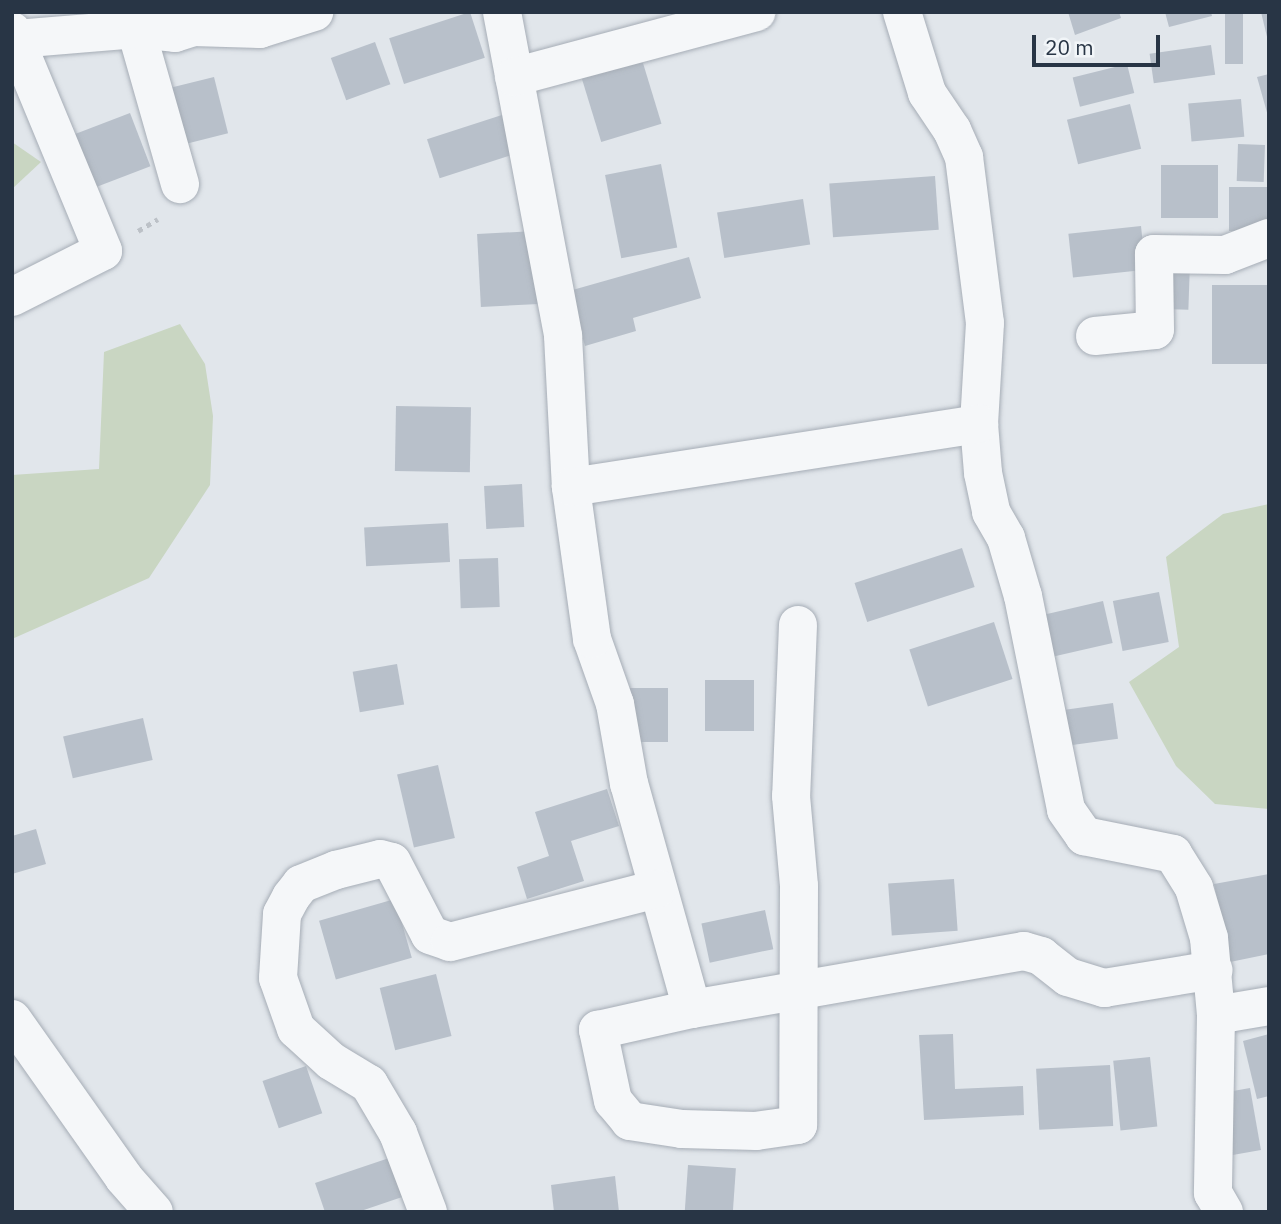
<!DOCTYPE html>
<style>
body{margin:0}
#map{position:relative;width:1281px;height:1224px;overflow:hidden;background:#e1e6eb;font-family:"IBM Plex Sans",sans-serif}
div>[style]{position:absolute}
.green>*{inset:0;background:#c9d6c2}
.building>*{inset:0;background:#b8c0ca;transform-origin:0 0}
.path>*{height:4.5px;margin-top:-2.25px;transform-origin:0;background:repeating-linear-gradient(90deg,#bcc1c7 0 5px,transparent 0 10px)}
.roads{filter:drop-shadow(0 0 2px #a6adb6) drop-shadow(0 0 2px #a6adb6)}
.minor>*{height:38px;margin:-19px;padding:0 19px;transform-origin:19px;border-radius:19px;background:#f5f7f9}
span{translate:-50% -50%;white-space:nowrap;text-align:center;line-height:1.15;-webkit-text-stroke:5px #f1f5f8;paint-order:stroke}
.frame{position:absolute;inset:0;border:14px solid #283545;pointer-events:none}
.scale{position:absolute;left:1032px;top:35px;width:128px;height:32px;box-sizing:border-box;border:4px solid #283545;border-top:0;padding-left:9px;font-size:21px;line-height:24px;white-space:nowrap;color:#283545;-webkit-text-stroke:5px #f1f5f8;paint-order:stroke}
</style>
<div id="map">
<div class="green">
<div style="clip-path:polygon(12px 142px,41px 162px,12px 189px)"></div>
<div style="clip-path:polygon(180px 324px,205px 364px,213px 416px,210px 485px,149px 578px,12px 639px,12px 475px,99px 469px,104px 352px)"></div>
<div style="clip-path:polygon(1269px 504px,1269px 809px,1215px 804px,1176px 766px,1129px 682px,1179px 647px,1166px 557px,1223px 514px)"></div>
</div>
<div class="building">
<div style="left:470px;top:12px;width:48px;height:85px;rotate:72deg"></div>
<div style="clip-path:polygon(1068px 12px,1119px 12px,1121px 18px,1075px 35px)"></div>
<div style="clip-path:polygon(1165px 12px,1211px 12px,1212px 16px,1169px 27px)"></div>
<div style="left:1225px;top:12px;width:18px;height:52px"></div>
<div style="clip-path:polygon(1261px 12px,1269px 12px,1269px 41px,1268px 41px)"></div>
<div style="left:375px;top:42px;width:45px;height:47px;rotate:70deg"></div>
<div style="left:1211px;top:45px;width:30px;height:62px;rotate:82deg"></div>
<div style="left:639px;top:50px;width:77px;height:63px;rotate:73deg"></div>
<div style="left:1127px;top:64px;width:30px;height:56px;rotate:76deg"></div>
<div style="clip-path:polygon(1269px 74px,1269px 116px,1268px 116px,1257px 77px)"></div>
<div style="left:214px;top:77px;width:58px;height:49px;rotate:76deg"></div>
<div style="left:1241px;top:99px;width:38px;height:53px;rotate:85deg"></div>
<div style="left:1130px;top:104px;width:46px;height:65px;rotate:76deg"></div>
<div style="left:130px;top:113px;width:57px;height:72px;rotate:69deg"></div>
<div style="left:505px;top:114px;width:41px;height:82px;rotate:72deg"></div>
<div style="left:1238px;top:144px;width:27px;height:37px;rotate:2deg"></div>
<div style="left:661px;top:164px;width:85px;height:57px;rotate:79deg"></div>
<div style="left:1161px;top:165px;width:57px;height:53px"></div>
<div style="left:935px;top:176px;width:54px;height:106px;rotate:86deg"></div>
<div style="left:1269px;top:187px;width:44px;height:40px;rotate:90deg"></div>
<div style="left:803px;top:199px;width:46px;height:87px;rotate:81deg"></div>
<div style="left:1141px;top:226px;width:44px;height:73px;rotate:84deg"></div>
<div style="left:535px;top:231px;width:73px;height:58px;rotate:87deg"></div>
<div style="clip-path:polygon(689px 257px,701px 298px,633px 318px,636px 331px,585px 346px,569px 291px)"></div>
<div style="left:1165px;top:262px;width:25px;height:47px;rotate:2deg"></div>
<div style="left:1269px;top:285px;width:79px;height:57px;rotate:90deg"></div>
<div style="left:396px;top:406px;width:75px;height:65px;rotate:1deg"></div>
<div style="left:522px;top:484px;width:43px;height:38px;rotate:87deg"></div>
<div style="left:448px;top:523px;width:39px;height:84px;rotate:87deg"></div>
<div style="left:962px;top:548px;width:41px;height:113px;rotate:72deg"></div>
<div style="left:498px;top:558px;width:49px;height:39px;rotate:88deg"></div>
<div style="left:1159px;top:592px;width:51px;height:47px;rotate:79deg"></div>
<div style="left:1103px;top:601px;width:43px;height:64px;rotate:77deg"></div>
<div style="left:994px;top:622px;width:60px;height:89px;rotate:72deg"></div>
<div style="left:397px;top:664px;width:41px;height:45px;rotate:80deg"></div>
<div style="left:705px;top:680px;width:49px;height:51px"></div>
<div style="left:628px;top:688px;width:40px;height:54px"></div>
<div style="left:1113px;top:703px;width:36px;height:48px;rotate:82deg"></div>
<div style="left:143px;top:718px;width:43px;height:82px;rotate:77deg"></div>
<div style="left:438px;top:765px;width:75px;height:42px;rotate:77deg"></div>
<div style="clip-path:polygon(607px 789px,619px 826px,571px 841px,584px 881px,527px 899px,517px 867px,549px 856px,535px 812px)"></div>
<div style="clip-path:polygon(36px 829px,46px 864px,12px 874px,12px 836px)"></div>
<div style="clip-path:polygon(1269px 874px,1269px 954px,1230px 962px,1214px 884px)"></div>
<div style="left:954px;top:879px;width:52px;height:66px;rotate:86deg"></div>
<div style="left:395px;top:899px;width:61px;height:79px;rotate:74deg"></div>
<div style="left:765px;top:910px;width:40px;height:65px;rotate:78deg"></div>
<div style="left:436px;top:974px;width:64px;height:58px;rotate:76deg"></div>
<div style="clip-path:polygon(953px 1034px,955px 1089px,1023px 1086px,1024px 1115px,924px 1120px,919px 1035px)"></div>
<div style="clip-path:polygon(1269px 1034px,1269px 1096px,1257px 1099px,1243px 1041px)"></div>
<div style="left:1150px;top:1057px;width:70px;height:37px;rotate:84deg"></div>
<div style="left:1110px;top:1065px;width:61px;height:74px;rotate:87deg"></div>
<div style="left:306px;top:1066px;width:50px;height:46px;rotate:71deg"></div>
<div style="left:1250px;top:1088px;width:63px;height:33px;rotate:80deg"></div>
<div style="clip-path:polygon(398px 1155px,411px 1194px,358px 1212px,325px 1212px,315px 1183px)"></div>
<div style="left:688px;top:1165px;width:48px;height:47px;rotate:4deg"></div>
<div style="clip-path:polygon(615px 1176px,619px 1212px,554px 1212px,551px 1185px)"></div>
</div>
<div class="path">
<div style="left:138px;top:231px;width:23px;rotate:-31deg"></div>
</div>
<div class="roads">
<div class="minor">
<div style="left:131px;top:12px;width:179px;rotate:74.1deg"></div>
<div style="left:502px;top:12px;width:330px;rotate:79.3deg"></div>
<div style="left:563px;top:336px;width:151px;rotate:87deg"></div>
<div style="left:902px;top:12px;width:85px;rotate:72.8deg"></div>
<div style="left:927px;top:93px;width:45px;rotate:56deg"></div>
<div style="left:952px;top:130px;width:30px;rotate:66deg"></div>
<div style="left:964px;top:157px;width:167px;rotate:82.8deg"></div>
<div style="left:985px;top:323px;width:101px;rotate:93.4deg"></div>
<div style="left:979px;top:424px;width:49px;rotate:85.3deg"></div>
<div style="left:983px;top:473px;width:40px;rotate:78deg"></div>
<div style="left:991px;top:512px;width:30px;rotate:60deg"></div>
<div style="left:1006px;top:538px;width:60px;rotate:73.7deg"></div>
<div style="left:1023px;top:596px;width:218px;rotate:78.6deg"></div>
<div style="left:1066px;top:810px;width:32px;rotate:55deg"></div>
<div style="left:1084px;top:836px;width:91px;rotate:11.4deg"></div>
<div style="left:1173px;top:854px;width:40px;rotate:58deg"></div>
<div style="left:1194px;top:888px;width:52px;rotate:73.3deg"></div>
<div style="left:1209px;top:938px;width:77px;rotate:84.8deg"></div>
<div style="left:1216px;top:1015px;width:178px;rotate:91deg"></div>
<div style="left:1213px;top:1193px;width:22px;rotate:60deg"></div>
<div style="left:12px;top:31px;width:238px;rotate:67.5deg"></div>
<div style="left:103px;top:251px;width:102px;rotate:153.2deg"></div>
<div style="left:16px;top:39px;width:121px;rotate:-4.7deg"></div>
<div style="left:137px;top:29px;width:38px;rotate:6deg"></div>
<div style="left:175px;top:33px;width:19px;rotate:-18deg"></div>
<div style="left:193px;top:27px;width:67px;rotate:1.7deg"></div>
<div style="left:260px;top:29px;width:57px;rotate:-17.5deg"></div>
<div style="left:514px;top:77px;width:251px;rotate:-15deg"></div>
<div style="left:1095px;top:336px;width:60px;rotate:-5.7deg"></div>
<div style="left:1155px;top:330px;width:76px;rotate:-90.8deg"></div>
<div style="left:1154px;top:254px;width:71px;rotate:0.8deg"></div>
<div style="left:1225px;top:255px;width:47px;rotate:-21.1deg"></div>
<div style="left:798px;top:625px;width:171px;rotate:92.3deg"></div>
<div style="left:791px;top:796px;width:90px;rotate:84.9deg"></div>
<div style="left:799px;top:886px;width:239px;rotate:90.2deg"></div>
<div style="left:798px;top:1125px;width:42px;rotate:171.9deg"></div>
<div style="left:756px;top:1131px;width:74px;rotate:-178.5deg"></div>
<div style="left:682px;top:1129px;width:53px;rotate:-171.3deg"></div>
<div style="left:630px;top:1121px;width:26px;rotate:-130deg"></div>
<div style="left:613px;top:1101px;width:73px;rotate:-101.9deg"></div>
<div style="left:598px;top:1030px;width:96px;rotate:-12.6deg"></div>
<div style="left:692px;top:1009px;width:234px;rotate:-105.6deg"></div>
<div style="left:629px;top:784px;width:81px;rotate:-99.9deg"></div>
<div style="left:615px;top:704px;width:69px;rotate:-109.5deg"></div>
<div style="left:592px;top:639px;width:153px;rotate:-97.9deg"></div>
<div style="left:571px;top:487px;width:413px;rotate:-8.8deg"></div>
<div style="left:692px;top:1009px;width:337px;rotate:-9.9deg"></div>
<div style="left:1024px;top:951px;width:18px;rotate:16deg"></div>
<div style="left:1041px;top:956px;width:34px;rotate:38deg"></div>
<div style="left:1068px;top:977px;width:38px;rotate:17deg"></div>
<div style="left:1104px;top:988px;width:111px;rotate:-9.3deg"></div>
<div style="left:1216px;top:1015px;width:54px;rotate:-9.6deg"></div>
<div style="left:12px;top:1019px;width:194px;rotate:54.8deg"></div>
<div style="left:124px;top:1178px;width:45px;rotate:48.6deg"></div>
<div style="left:428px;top:1212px;width:85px;rotate:-110.8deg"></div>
<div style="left:398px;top:1133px;width:57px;rotate:-120.6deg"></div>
<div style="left:369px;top:1084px;width:44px;rotate:-148.8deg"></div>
<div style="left:331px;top:1061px;width:47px;rotate:-137.6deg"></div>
<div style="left:296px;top:1029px;width:54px;rotate:-109.4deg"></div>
<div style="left:278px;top:978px;width:64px;rotate:-86.4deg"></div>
<div style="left:282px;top:914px;width:19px;rotate:-62deg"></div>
<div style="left:291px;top:897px;width:16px;rotate:-52deg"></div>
<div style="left:301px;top:884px;width:38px;rotate:-22deg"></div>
<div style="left:336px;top:870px;width:45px;rotate:-14deg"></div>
<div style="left:380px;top:859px;width:12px;rotate:14deg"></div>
<div style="left:392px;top:862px;width:82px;rotate:62.5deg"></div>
<div style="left:430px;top:935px;width:21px;rotate:19deg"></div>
<div style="left:450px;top:942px;width:214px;rotate:-14.4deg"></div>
</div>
</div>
<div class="frame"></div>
<div class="scale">20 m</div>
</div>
